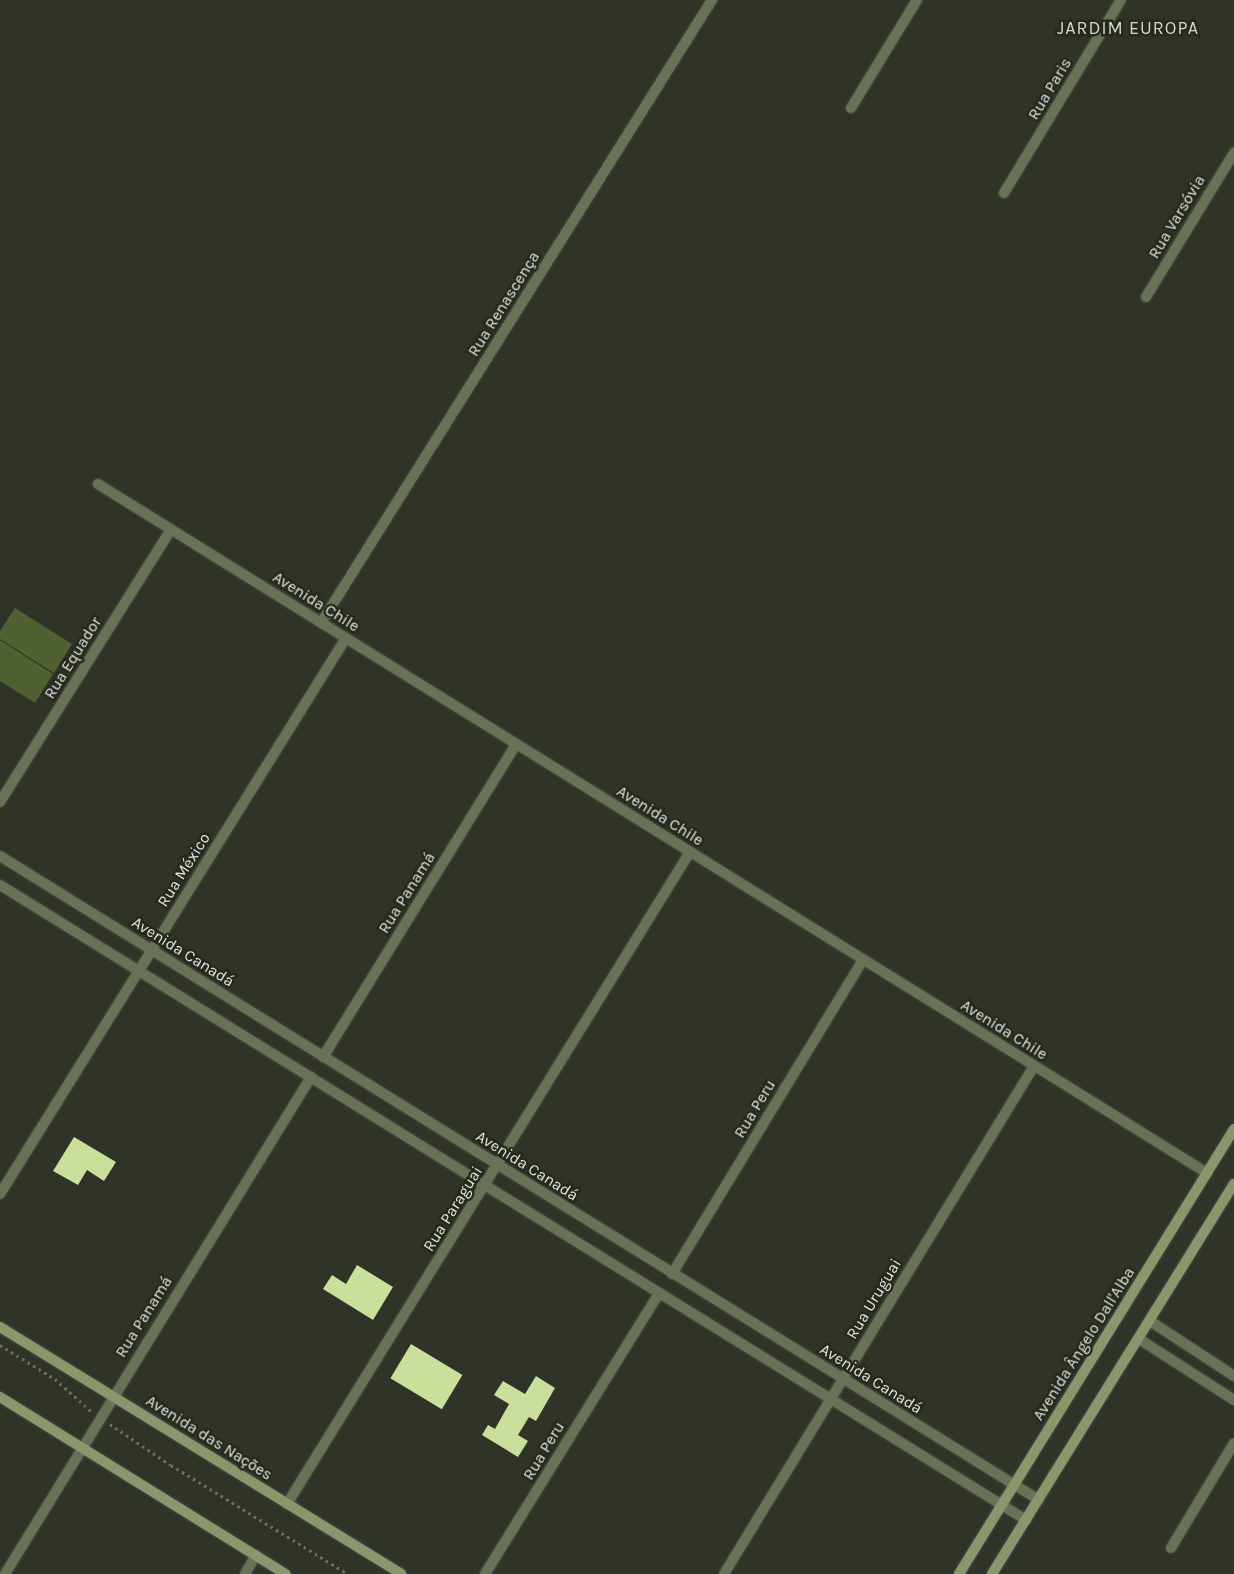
<!DOCTYPE html>
<meta charset="utf-8">
<style>
body{margin:0}
#map{position:relative;width:1234px;height:1574px;overflow:hidden;background:#2f3328;font-family:Karla,sans-serif}
div>[style]{position:absolute}
.green>*{inset:0;background:#516030}
.building>*{inset:0;background:#c9df9b;transform-origin:0 0}
.path>*{height:2.5px;margin-top:-1.25px;transform-origin:0;background:repeating-linear-gradient(90deg,#6e7168 0 2.5px,transparent 0 6.5px)}
.roads{filter:drop-shadow(0 0 1px #4c4f45) drop-shadow(0 0 1px #4c4f45)}
.street>*{height:10px;margin:-5px;padding:0 5px;transform-origin:5px;border-radius:5px;background:#697257}
.secondary>*{height:10px;margin:-5px;padding:0 5px;transform-origin:5px;border-radius:5px;background:#88976c}
span{translate:-50% -50%;white-space:nowrap;text-align:center;line-height:1.15;-webkit-text-stroke:5px #25291e;paint-order:stroke}
.street-label{font-size:16px;color:#e2e5de}
.neighbourhood-label{font-size:18px;color:#d4d9cb;letter-spacing:1px}
</style>
<div id="map">
<div class="green">
<div style="clip-path:polygon(15px 608px,72px 644px,54px 673px,0 639px,0 631px)"></div>
<div style="clip-path:polygon(0 640px,53px 674px,35px 703px,0 681px)"></div>
</div>
<div class="building">
<div style="clip-path:polygon(74px 1137px,116px 1162px,104px 1181px,87px 1170px,78px 1185px,53px 1171px)"></div>
<div style="clip-path:polygon(357px 1265px,393px 1287px,373px 1320px,323px 1289px,332px 1275px,346px 1284px)"></div>
<div style="left:411px;top:1344px;width:60px;height:40px;rotate:31deg"></div>
<div style="clip-path:polygon(536px 1376px,555px 1388px,536px 1421px,529px 1417px,518px 1435px,528px 1441px,518px 1457px,482px 1435px,488px 1425px,495px 1429px,509px 1404px,494px 1395px,503px 1381px,525px 1394px)"></div>
</div>
<div class="path">
<div style="left:0;top:1345px;width:65px;rotate:31.7deg"></div>
<div style="left:55px;top:1379px;width:48px;rotate:41.6deg"></div>
<div style="left:110px;top:1424px;width:73px;rotate:33.9deg"></div>
<div style="left:171px;top:1465px;width:208px;rotate:31.6deg"></div>
</div>
<div class="roads">
<div class="street">
<div style="left:851px;top:108px;width:127px;rotate:-58.6deg"></div>
<div style="left:1004px;top:193px;width:226px;rotate:-58.8deg"></div>
<div style="left:1146px;top:297px;width:169px;rotate:-58.6deg"></div>
<div style="left:98px;top:484px;width:1306px;rotate:31.85deg"></div>
<div style="left:321px;top:623px;width:736px;rotate:-57.89deg"></div>
<div style="left:0;top:802px;width:322px;rotate:-57.9deg"></div>
<div style="left:0;top:856px;width:1222px;rotate:31.79deg"></div>
<div style="left:0;top:885px;width:1207px;rotate:31.75deg"></div>
<div style="left:323px;top:1057px;width:368px;rotate:-58.3deg"></div>
<div style="left:0;top:1194px;width:655px;rotate:-58.11deg"></div>
<div style="left:672px;top:1274px;width:368px;rotate:-58.7deg"></div>
<div style="left:1150px;top:1321px;width:100px;rotate:33.2deg"></div>
<div style="left:1139px;top:1339px;width:113px;rotate:32.7deg"></div>
<div style="left:287px;top:1504px;width:766px;rotate:-58.28deg"></div>
<div style="left:1171px;top:1548px;width:122px;rotate:-59deg"></div>
<div style="left:5px;top:1574px;width:584px;rotate:-58.38deg"></div>
<div style="left:245px;top:1574px;width:22px;rotate:-60deg"></div>
<div style="left:485px;top:1574px;width:331px;rotate:-58.2deg"></div>
<div style="left:724px;top:1574px;width:595px;rotate:-58.61deg"></div>
</div>
<div class="secondary">
<div style="left:0;top:1327px;width:471px;rotate:31.6deg"></div>
<div style="left:0;top:1397px;width:336px;rotate:31.8deg"></div>
<div style="left:959px;top:1574px;width:523px;rotate:-58.28deg"></div>
<div style="left:992px;top:1574px;width:459px;rotate:-58.2deg"></div>
</div>
</div>
<div class="street-label">
<span style="left:1050px;top:89px;rotate:-59deg">Rua Paris</span>
<span style="left:1177px;top:217px;rotate:-59deg">Rua Varsóvia</span>
<span style="left:504px;top:304px;rotate:-58deg">Rua Renascença</span>
<span style="left:316px;top:602px;rotate:32deg">Avenida Chile</span>
<span style="left:73px;top:658px;rotate:-58deg">Rua Equador</span>
<span style="left:660px;top:816px;rotate:32deg">Avenida Chile</span>
<span style="left:184px;top:870px;rotate:-58deg">Rua México</span>
<span style="left:407px;top:893px;rotate:-58deg">Rua Panamá</span>
<span style="left:183px;top:952px;rotate:32deg">Avenida Canadá</span>
<span style="left:1004px;top:1030px;rotate:32deg">Avenida Chile</span>
<span style="left:755px;top:1109px;rotate:-59deg">Rua Peru</span>
<span style="left:527px;top:1166px;rotate:32deg">Avenida Canadá</span>
<span style="left:453px;top:1209px;rotate:-58deg">Rua Paraguai</span>
<span style="left:874px;top:1299px;rotate:-59deg">Rua Uruguai</span>
<span style="left:144px;top:1317px;rotate:-58deg">Rua Panamá</span>
<span style="left:1084px;top:1344px;rotate:-58deg">Avenida Ângelo Dall'Alba</span>
<span style="left:871px;top:1379px;rotate:32deg">Avenida Canadá</span>
<span style="left:209px;top:1438px;rotate:32deg">Avenida das Nações</span>
<span style="left:544px;top:1451px;rotate:-59deg">Rua Peru</span>
</div>
<div class="neighbourhood-label">
<span style="left:1128px;top:28px">JARDIM EUROPA</span>
</div>
</div>
